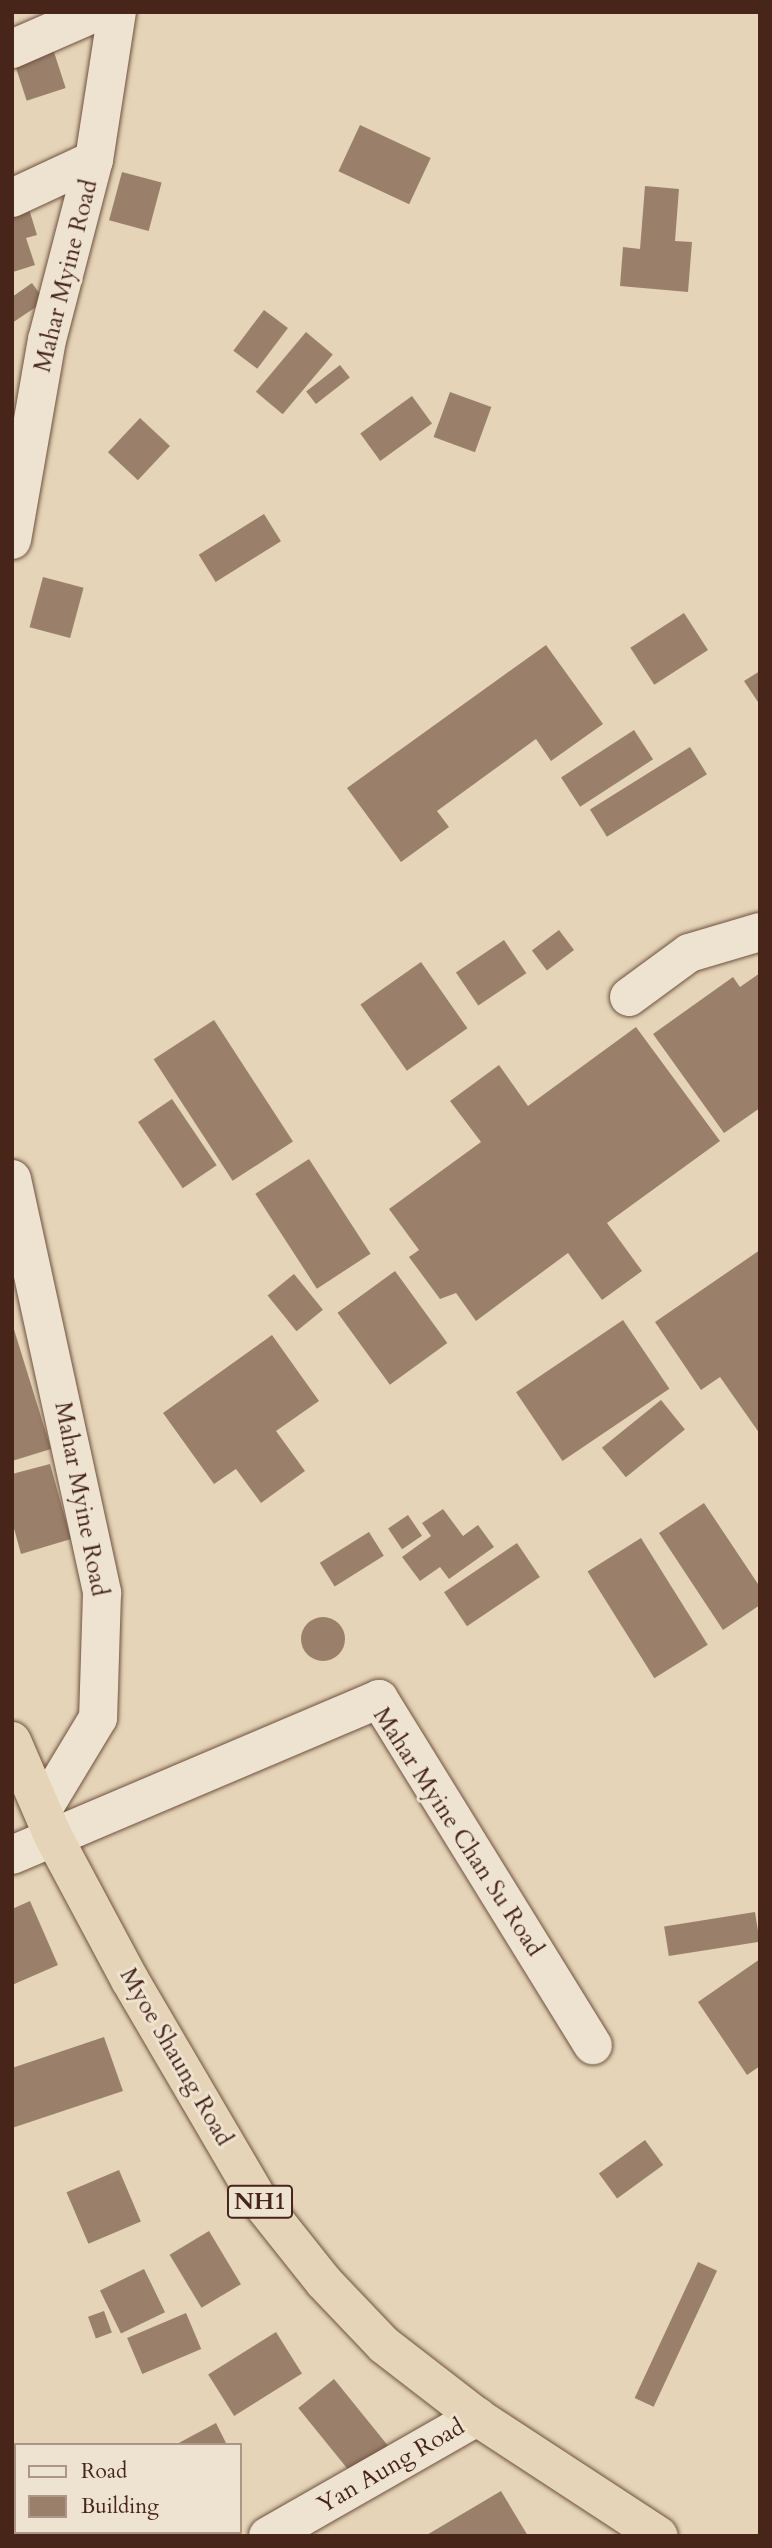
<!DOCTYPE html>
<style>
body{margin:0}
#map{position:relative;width:772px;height:2548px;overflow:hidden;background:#e5d4b7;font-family:Cardo,serif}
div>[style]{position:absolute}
.building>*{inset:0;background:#9a806b;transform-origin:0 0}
.round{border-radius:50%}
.roads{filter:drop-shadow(0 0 2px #6f5140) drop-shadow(0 0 2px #6f5140)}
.minor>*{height:38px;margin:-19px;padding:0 19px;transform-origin:19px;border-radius:19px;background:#eee3d0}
.highway>*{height:38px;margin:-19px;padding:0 19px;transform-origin:19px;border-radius:19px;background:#e5d4b7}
span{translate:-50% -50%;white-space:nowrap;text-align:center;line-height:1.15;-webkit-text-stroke:6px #eee3d0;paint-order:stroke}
.shield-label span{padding:2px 5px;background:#eee3d0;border:2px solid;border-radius:5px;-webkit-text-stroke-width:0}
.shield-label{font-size:23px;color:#482519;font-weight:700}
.street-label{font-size:24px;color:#482519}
.frame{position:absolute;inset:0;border:14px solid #482519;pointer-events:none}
.legend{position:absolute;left:14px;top:2443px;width:228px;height:91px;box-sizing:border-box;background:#eee3d0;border:2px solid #ac9787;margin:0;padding:9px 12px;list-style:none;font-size:21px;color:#482519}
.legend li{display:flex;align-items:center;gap:14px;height:35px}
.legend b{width:35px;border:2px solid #ac9787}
</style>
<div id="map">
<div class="building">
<div style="left:53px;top:49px;width:41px;height:41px;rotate:72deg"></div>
<div style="left:360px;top:125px;width:78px;height:51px;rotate:25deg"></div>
<div style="left:122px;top:172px;width:41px;height:50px;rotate:15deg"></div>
<div style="clip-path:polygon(645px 186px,679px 189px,675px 241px,692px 242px,688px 292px,620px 286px,623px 247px,640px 249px)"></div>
<div style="clip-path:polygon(29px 209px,37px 235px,26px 238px,35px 265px,13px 272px,12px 214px)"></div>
<div style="clip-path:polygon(32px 283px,45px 301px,12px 323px,12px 297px)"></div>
<div style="left:264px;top:310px;width:30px;height:51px;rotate:37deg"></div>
<div style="left:306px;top:332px;width:35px;height:78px;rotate:40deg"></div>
<div style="left:340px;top:365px;width:16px;height:43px;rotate:52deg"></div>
<div style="left:450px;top:392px;width:44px;height:48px;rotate:20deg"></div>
<div style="left:412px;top:396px;width:34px;height:64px;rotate:54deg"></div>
<div style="left:140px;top:418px;width:41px;height:47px;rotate:43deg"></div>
<div style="left:264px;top:514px;width:32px;height:77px;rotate:58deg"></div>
<div style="left:43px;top:577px;width:42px;height:52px;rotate:15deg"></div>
<div style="left:684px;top:613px;width:44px;height:64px;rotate:57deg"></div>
<div style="clip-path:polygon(546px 645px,603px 724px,551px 761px,536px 739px,437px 811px,449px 827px,401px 862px,347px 788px)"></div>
<div style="clip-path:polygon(760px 671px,760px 705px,744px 681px)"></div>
<div style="left:634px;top:730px;width:35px;height:87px;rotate:57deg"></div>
<div style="left:690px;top:747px;width:32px;height:118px;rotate:58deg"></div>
<div style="left:559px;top:930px;width:25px;height:34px;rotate:53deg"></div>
<div style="left:504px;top:940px;width:40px;height:58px;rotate:56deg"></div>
<div style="left:421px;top:962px;width:81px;height:74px;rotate:55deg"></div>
<div style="clip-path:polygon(760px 973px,760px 1108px,724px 1133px,653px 1034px,733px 977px,740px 987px)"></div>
<div style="left:214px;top:1020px;width:145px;height:72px;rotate:57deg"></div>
<div style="clip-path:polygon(636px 1027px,720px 1141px,607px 1223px,642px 1271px,602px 1300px,568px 1253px,476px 1321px,456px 1293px,440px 1299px,409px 1257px,419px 1250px,389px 1209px,481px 1142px,450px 1101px,499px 1065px,528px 1106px)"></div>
<div style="left:172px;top:1099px;width:80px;height:41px;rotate:56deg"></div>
<div style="left:309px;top:1159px;width:113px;height:64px;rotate:57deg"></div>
<div style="clip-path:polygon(760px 1250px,760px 1434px,720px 1377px,701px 1390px,655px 1322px)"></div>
<div style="left:395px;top:1271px;width:89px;height:71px;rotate:54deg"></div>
<div style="left:294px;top:1274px;width:46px;height:34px;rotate:51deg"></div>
<div style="left:623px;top:1320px;width:83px;height:129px;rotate:56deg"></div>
<div style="clip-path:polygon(12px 1323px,51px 1449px,12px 1461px)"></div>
<div style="clip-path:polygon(272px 1335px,319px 1401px,276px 1431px,305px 1471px,261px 1503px,236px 1469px,214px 1484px,163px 1413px)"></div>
<div style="left:661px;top:1400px;width:38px;height:76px;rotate:51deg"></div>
<div style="clip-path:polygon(50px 1464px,71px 1539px,21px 1554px,12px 1521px,12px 1474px)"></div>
<div style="clip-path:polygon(704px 1503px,760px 1587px,760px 1605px,723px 1630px,659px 1533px)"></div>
<div style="clip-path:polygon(443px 1509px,463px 1536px,478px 1525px,494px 1547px,449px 1579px,440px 1567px,420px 1581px,402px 1557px,431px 1536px,422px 1523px)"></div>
<div style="left:408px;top:1515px;width:25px;height:24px;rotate:56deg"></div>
<div style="left:369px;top:1532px;width:28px;height:58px;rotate:58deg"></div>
<div style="left:641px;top:1538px;width:126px;height:63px;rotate:58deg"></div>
<div style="left:517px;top:1543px;width:41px;height:88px;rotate:56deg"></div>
<div class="round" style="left:301px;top:1617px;width:44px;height:44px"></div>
<div style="clip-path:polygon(30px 1901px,58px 1965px,12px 1985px,12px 1909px)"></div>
<div style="left:755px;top:1912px;width:30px;height:92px;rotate:81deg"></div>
<div style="clip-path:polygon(760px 1959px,760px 2066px,747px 2075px,698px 2002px)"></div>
<div style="clip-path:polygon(104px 2037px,123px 2091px,12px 2128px,12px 2068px)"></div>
<div style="left:645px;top:2140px;width:31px;height:57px;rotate:54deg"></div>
<div style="left:119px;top:2170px;width:56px;height:57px;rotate:67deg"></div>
<div style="left:209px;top:2231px;width:62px;height:46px;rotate:59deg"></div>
<div style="left:698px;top:2262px;width:21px;height:150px;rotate:25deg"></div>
<div style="left:144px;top:2269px;width:48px;height:49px;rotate:64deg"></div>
<div style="left:104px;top:2311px;width:23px;height:17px;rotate:70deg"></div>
<div style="left:186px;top:2313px;width:39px;height:64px;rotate:67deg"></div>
<div style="left:276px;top:2332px;width:49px;height:80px;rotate:58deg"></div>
<div style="left:334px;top:2379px;width:92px;height:46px;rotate:51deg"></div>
<div style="clip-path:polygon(216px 2423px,227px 2445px,175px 2445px)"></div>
<div style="clip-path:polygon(501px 2491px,528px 2536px,425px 2536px)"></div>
</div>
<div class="roads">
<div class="minor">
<div style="left:12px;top:49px;width:93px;rotate:-23.5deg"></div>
<div style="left:12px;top:198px;width:90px;rotate:-24.9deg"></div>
<div style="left:12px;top:540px;width:203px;rotate:-80.1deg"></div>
<div style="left:47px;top:340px;width:186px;rotate:-75.4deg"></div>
<div style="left:94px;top:160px;width:150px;rotate:-81.2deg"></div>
<div style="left:629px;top:997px;width:74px;rotate:-36.3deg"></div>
<div style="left:689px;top:953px;width:74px;rotate:-16.5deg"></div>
<div style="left:12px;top:1179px;width:424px;rotate:77.7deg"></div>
<div style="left:102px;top:1593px;width:125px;rotate:91.8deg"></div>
<div style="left:98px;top:1718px;width:106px;rotate:121.1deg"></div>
<div style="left:12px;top:1855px;width:399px;rotate:-23deg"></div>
<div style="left:379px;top:1699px;width:407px;rotate:58.3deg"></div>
<div style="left:268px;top:2536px;width:241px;rotate:-29.7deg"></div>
</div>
<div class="highway">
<div style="left:12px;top:1741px;width:103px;rotate:66.7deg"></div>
<div style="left:53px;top:1836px;width:163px;rotate:61.9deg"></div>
<div style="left:130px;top:1980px;width:254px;rotate:59.7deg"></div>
<div style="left:258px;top:2199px;width:106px;rotate:51.5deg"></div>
<div style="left:324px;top:2282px;width:87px;rotate:46.4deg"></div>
<div style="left:384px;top:2345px;width:118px;rotate:37.7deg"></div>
<div style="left:477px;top:2417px;width:217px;rotate:33.2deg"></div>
</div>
</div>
<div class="shield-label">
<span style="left:260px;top:2202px">NH1</span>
</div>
<div class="street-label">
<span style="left:66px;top:276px;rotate:-76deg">Mahar Myine Road</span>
<span style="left:81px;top:1499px;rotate:79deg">Mahar Myine Road</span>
<span style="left:458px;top:1832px;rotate:57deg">Mahar Myine Chan Su Road</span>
<span style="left:176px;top:2057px;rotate:60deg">Myoe Shaung Road</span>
<span style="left:391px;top:2466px;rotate:-30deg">Yan Aung Road</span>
</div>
<div class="frame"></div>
<ul class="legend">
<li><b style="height:9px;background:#eee3d0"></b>Road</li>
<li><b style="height:19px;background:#9a806b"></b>Building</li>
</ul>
</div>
